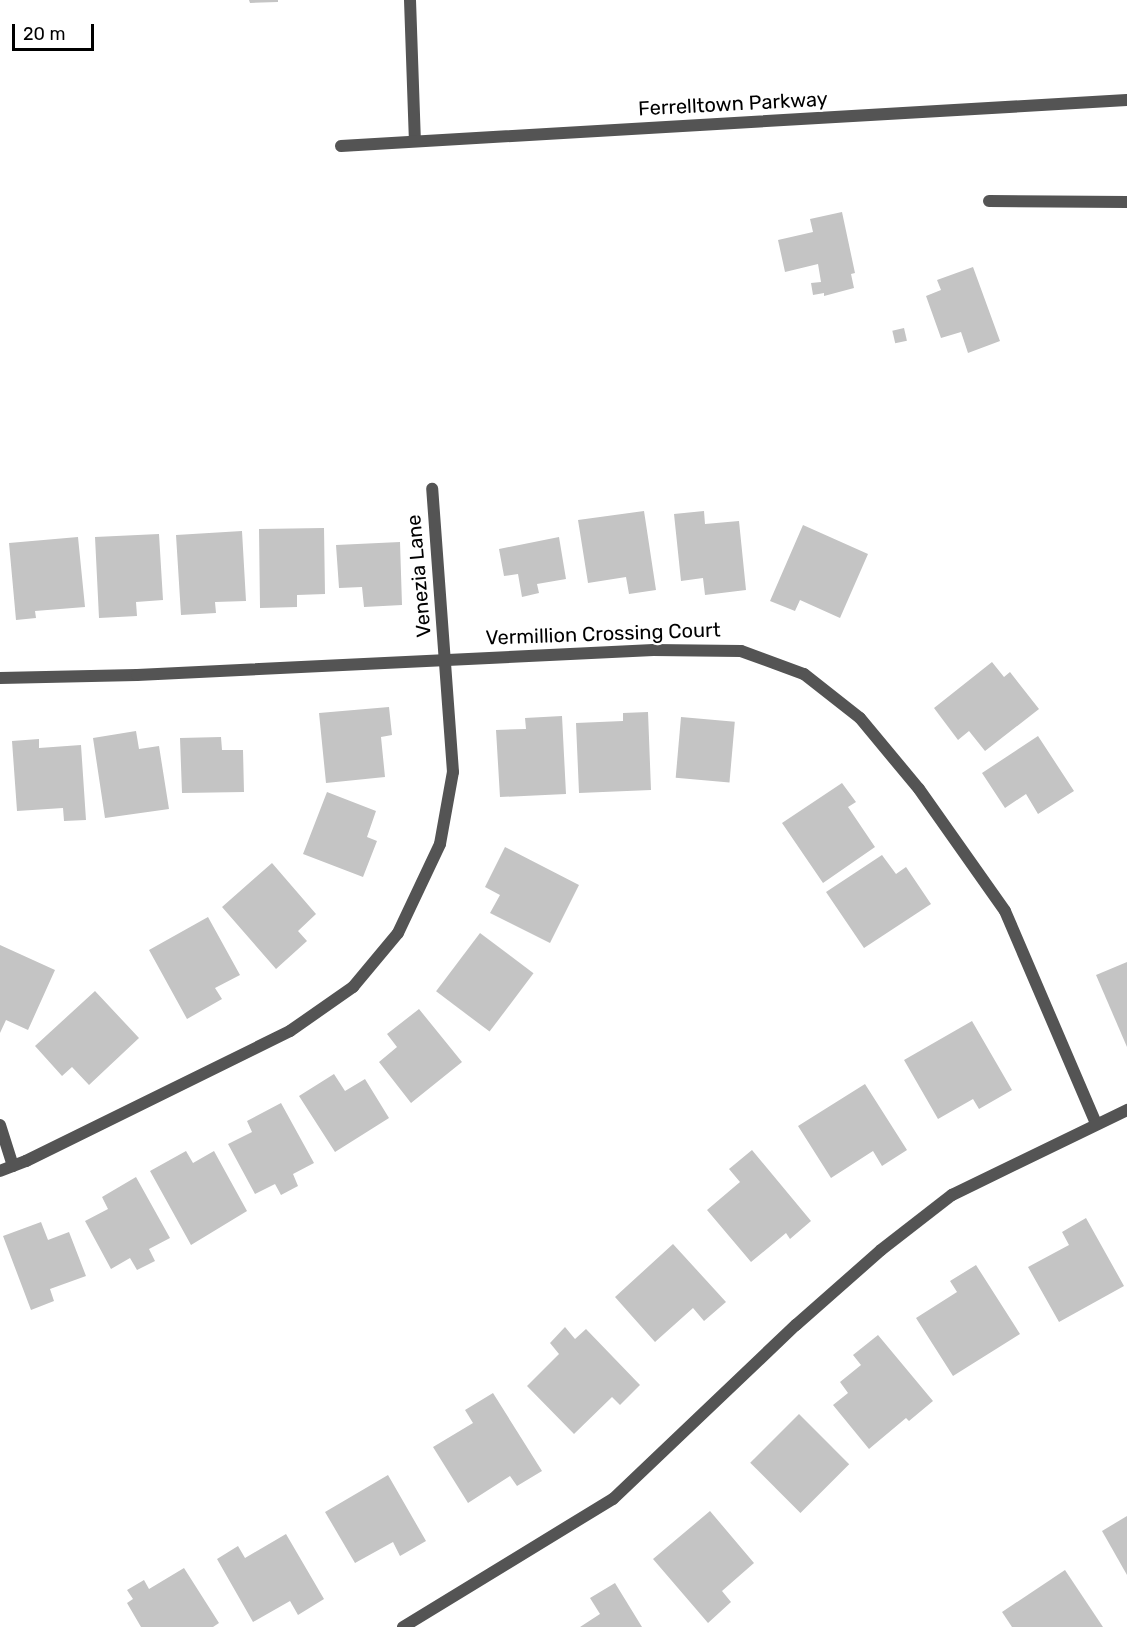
<!DOCTYPE html>
<style>
body{margin:0}
#map{position:relative;width:1127px;height:1627px;overflow:hidden;background:#fff;font-family:Rubik,sans-serif}
div>[style]{position:absolute}
.building>*{inset:0;background:#c4c4c4;transform-origin:0 0}
.lane>*{height:12px;margin:-6px;padding:0 6px;transform-origin:6px;border-radius:6px;background:#545454}
.street>*{height:12px;margin:-6px;padding:0 6px;transform-origin:6px;border-radius:6px;background:#545454}
span{translate:-50% -50%;white-space:nowrap;text-align:center;line-height:1.15;-webkit-text-stroke:4.5px #fff;paint-order:stroke}
.street-label{font-size:20px;color:#000}
.scale{position:absolute;left:12px;top:24px;width:82px;height:27px;box-sizing:border-box;border:3px solid #000;border-top:0;padding-left:8px;font-size:18px;line-height:21px;white-space:nowrap;color:#000;-webkit-text-stroke:4px #fff;paint-order:stroke}
</style>
<div id="map">
<div class="building">
<div style="clip-path:polygon(249px 0,278px 0,278px 2px,250px 3px)"></div>
<div style="clip-path:polygon(842px 212px,855px 273px,851px 274px,854px 288px,824px 296px,824px 293px,813px 295px,811px 283px,821px 282px,818px 264px,785px 272px,778px 240px,813px 232px,810px 219px)"></div>
<div style="clip-path:polygon(973px 267px,1000px 341px,968px 353px,961px 332px,941px 338px,926px 296px,941px 290px,937px 280px)"></div>
<div style="left:904px;top:328px;width:13px;height:12px;rotate:77deg"></div>
<div style="clip-path:polygon(644px 511px,656px 590px,629px 594px,626px 577px,588px 583px,578px 520px)"></div>
<div style="clip-path:polygon(704px 511px,705px 524px,739px 521px,746px 590px,705px 595px,703px 578px,681px 581px,674px 514px)"></div>
<div style="clip-path:polygon(803px 525px,868px 554px,840px 618px,800px 600px,795px 611px,770px 601px)"></div>
<div style="clip-path:polygon(324px 528px,325px 594px,297px 595px,297px 607px,260px 608px,259px 529px)"></div>
<div style="clip-path:polygon(242px 531px,246px 601px,215px 602px,216px 613px,181px 615px,176px 535px)"></div>
<div style="clip-path:polygon(159px 534px,163px 600px,136px 602px,137px 616px,99px 618px,95px 537px)"></div>
<div style="clip-path:polygon(78px 537px,85px 607px,35px 611px,36px 618px,16px 620px,9px 543px)"></div>
<div style="clip-path:polygon(559px 537px,566px 579px,537px 584px,539px 593px,522px 597px,518px 574px,504px 576px,499px 549px)"></div>
<div style="clip-path:polygon(400px 542px,402px 605px,364px 607px,362px 587px,339px 588px,336px 545px)"></div>
<div style="clip-path:polygon(992px 662px,1004px 677px,1010px 672px,1039px 709px,985px 751px,969px 731px,958px 740px,934px 708px)"></div>
<div style="clip-path:polygon(389px 707px,392px 735px,381px 737px,385px 777px,326px 783px,319px 713px)"></div>
<div style="clip-path:polygon(648px 712px,651px 790px,579px 793px,576px 723px,623px 721px,623px 713px)"></div>
<div style="clip-path:polygon(562px 716px,566px 794px,500px 797px,496px 730px,526px 729px,525px 718px)"></div>
<div style="left:681px;top:717px;width:54px;height:61px;rotate:5deg"></div>
<div style="clip-path:polygon(136px 731px,139px 749px,159px 746px,169px 809px,105px 818px,93px 738px)"></div>
<div style="clip-path:polygon(1038px 736px,1074px 791px,1038px 814px,1026px 794px,1005px 808px,982px 773px)"></div>
<div style="clip-path:polygon(221px 737px,222px 750px,243px 750px,244px 792px,182px 793px,180px 738px)"></div>
<div style="clip-path:polygon(39px 739px,39px 748px,81px 745px,86px 820px,64px 821px,63px 808px,17px 811px,12px 741px)"></div>
<div style="clip-path:polygon(842px 783px,856px 802px,848px 807px,875px 847px,823px 883px,782px 823px)"></div>
<div style="clip-path:polygon(327px 792px,376px 811px,367px 837px,377px 841px,363px 877px,303px 854px)"></div>
<div style="clip-path:polygon(505px 847px,579px 885px,550px 943px,490px 913px,500px 895px,485px 887px)"></div>
<div style="clip-path:polygon(882px 855px,896px 874px,906px 867px,931px 904px,864px 948px,826px 892px)"></div>
<div style="clip-path:polygon(272px 863px,316px 914px,298px 931px,307px 941px,276px 969px,222px 907px)"></div>
<div style="clip-path:polygon(208px 917px,240px 975px,215px 988px,222px 999px,187px 1019px,149px 950px)"></div>
<div style="left:480px;top:933px;width:67px;height:73px;rotate:37deg"></div>
<div style="clip-path:polygon(0 945px,55px 970px,28px 1030px,6px 1020px,0 1033px)"></div>
<div style="clip-path:polygon(1127px 962px,1127px 1047px,1096px 975px)"></div>
<div style="clip-path:polygon(95px 991px,139px 1038px,89px 1085px,72px 1067px,62px 1076px,35px 1046px)"></div>
<div style="clip-path:polygon(419px 1009px,462px 1062px,411px 1103px,379px 1062px,397px 1047px,387px 1034px)"></div>
<div style="clip-path:polygon(972px 1021px,1012px 1090px,979px 1109px,973px 1099px,938px 1119px,904px 1060px)"></div>
<div style="clip-path:polygon(334px 1074px,345px 1091px,365px 1079px,389px 1118px,335px 1152px,299px 1096px)"></div>
<div style="clip-path:polygon(865px 1084px,907px 1150px,882px 1166px,873px 1151px,831px 1178px,798px 1126px)"></div>
<div style="clip-path:polygon(281px 1103px,314px 1163px,293px 1174px,298px 1186px,281px 1195px,275px 1184px,255px 1194px,228px 1144px,252px 1132px,247px 1121px)"></div>
<div style="clip-path:polygon(752px 1150px,811px 1221px,790px 1239px,786px 1233px,751px 1262px,707px 1210px,740px 1182px,729px 1169px)"></div>
<div style="clip-path:polygon(186px 1151px,193px 1163px,214px 1151px,247px 1211px,191px 1245px,150px 1171px)"></div>
<div style="clip-path:polygon(136px 1177px,170px 1238px,149px 1249px,155px 1261px,137px 1270px,130px 1258px,111px 1269px,85px 1221px,108px 1209px,102px 1197px)"></div>
<div style="clip-path:polygon(1086px 1218px,1124px 1286px,1059px 1322px,1028px 1267px,1069px 1245px,1062px 1232px)"></div>
<div style="clip-path:polygon(41px 1222px,48px 1240px,69px 1232px,86px 1276px,50px 1289px,54px 1301px,31px 1310px,3px 1236px)"></div>
<div style="clip-path:polygon(673px 1244px,726px 1302px,704px 1321px,693px 1308px,655px 1342px,615px 1297px)"></div>
<div style="clip-path:polygon(976px 1265px,1020px 1334px,953px 1376px,916px 1318px,957px 1292px,950px 1281px)"></div>
<div style="clip-path:polygon(565px 1327px,575px 1339px,586px 1329px,640px 1385px,620px 1405px,612px 1397px,574px 1434px,527px 1386px,559px 1354px,550px 1343px)"></div>
<div style="clip-path:polygon(878px 1335px,933px 1401px,909px 1421px,906px 1418px,869px 1449px,833px 1405px,848px 1393px,840px 1382px,861px 1365px,853px 1355px)"></div>
<div style="clip-path:polygon(493px 1393px,542px 1471px,517px 1486px,510px 1476px,468px 1503px,433px 1447px,473px 1423px,465px 1410px)"></div>
<div style="left:799px;top:1414px;width:71px;height:69px;rotate:45deg"></div>
<div style="clip-path:polygon(388px 1475px,426px 1541px,400px 1556px,393px 1542px,355px 1563px,325px 1512px)"></div>
<div style="clip-path:polygon(710px 1511px,754px 1563px,722px 1591px,731px 1602px,708px 1623px,653px 1559px)"></div>
<div style="clip-path:polygon(1127px 1516px,1127px 1575px,1102px 1531px)"></div>
<div style="clip-path:polygon(286px 1534px,324px 1599px,298px 1615px,290px 1601px,253px 1622px,217px 1559px,238px 1546px,245px 1558px)"></div>
<div style="clip-path:polygon(184px 1568px,219px 1623px,213px 1627px,141px 1627px,127px 1603px,133px 1599px,127px 1590px,144px 1580px,149px 1589px)"></div>
<div style="clip-path:polygon(1065px 1570px,1103px 1627px,1012px 1627px,1002px 1612px)"></div>
<div style="clip-path:polygon(615px 1583px,642px 1627px,580px 1627px,600px 1614px,590px 1598px)"></div>
</div>
<div class="lane">
<div style="left:989px;top:201px;width:138px;rotate:0.4deg"></div>
</div>
<div class="street">
<div style="left:410px;top:0;width:141px;rotate:88deg"></div>
<div style="left:341px;top:146px;width:787px;rotate:-3.35deg"></div>
<div style="left:0;top:678px;width:137px;rotate:-1.3deg"></div>
<div style="left:137px;top:675px;width:517px;rotate:-2.77deg"></div>
<div style="left:653px;top:650px;width:88px;rotate:0.7deg"></div>
<div style="left:741px;top:651px;width:67px;rotate:20.1deg"></div>
<div style="left:804px;top:674px;width:71px;rotate:38.2deg"></div>
<div style="left:860px;top:718px;width:92px;rotate:50.3deg"></div>
<div style="left:919px;top:789px;width:149px;rotate:54.8deg"></div>
<div style="left:1005px;top:911px;width:231px;rotate:66.8deg"></div>
<div style="left:0;top:1125px;width:43px;rotate:72.4deg"></div>
<div style="left:0;top:1171px;width:28px;rotate:-21deg"></div>
<div style="left:26px;top:1161px;width:294px;rotate:-26.2deg"></div>
<div style="left:290px;top:1031px;width:77px;rotate:-34.9deg"></div>
<div style="left:353px;top:987px;width:70px;rotate:-50.2deg"></div>
<div style="left:398px;top:933px;width:98px;rotate:-64.7deg"></div>
<div style="left:440px;top:844px;width:73px;rotate:-79.8deg"></div>
<div style="left:453px;top:772px;width:284px;rotate:-94.2deg"></div>
<div style="left:403px;top:1627px;width:246px;rotate:-31.4deg"></div>
<div style="left:613px;top:1499px;width:253px;rotate:-43.6deg"></div>
<div style="left:796px;top:1325px;width:113px;rotate:-41.4deg"></div>
<div style="left:881px;top:1250px;width:90px;rotate:-37.8deg"></div>
<div style="left:952px;top:1195px;width:195px;rotate:-25.9deg"></div>
</div>
<div class="street-label">
<span style="left:733px;top:104px;rotate:-3deg">Ferrelltown Parkway</span>
<span style="left:419px;top:576px;rotate:-95deg">Venezia Lane</span>
<span style="left:603px;top:634px;rotate:-2deg">Vermillion Crossing Court</span>
</div>
<div class="scale">20 m</div>
</div>
